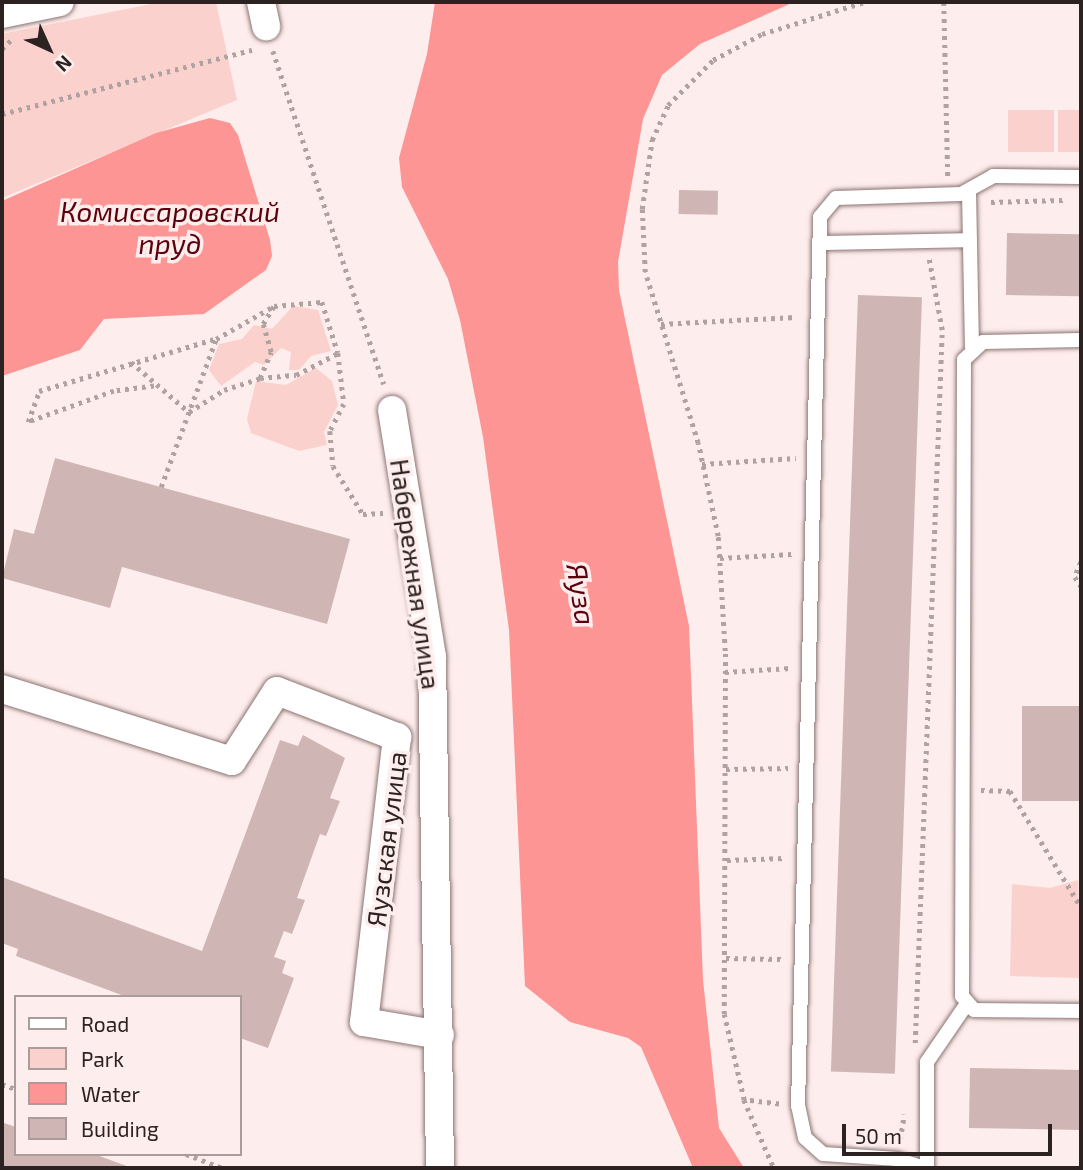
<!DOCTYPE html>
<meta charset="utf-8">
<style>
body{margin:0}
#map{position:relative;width:1083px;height:1170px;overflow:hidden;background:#fdedec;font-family:"Exo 2",sans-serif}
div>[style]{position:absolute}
.green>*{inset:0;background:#fbd1ce;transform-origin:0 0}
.water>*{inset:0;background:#fc9593}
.building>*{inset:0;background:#cfb6b5;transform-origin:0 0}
.path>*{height:4.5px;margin-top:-2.25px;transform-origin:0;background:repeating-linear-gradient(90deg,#b0a2a1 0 3.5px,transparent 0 8.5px)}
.roads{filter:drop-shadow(0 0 2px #8b7473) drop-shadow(0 0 2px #8b7473)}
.service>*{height:14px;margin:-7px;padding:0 7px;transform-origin:7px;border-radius:7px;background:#fff}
.minor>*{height:28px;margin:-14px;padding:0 14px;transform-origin:14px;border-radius:14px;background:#fff}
span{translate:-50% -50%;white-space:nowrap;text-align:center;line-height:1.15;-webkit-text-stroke:7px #fdedec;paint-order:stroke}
.street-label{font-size:26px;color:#2b2221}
.water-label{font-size:28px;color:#5c000d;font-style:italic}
.frame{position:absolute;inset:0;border:4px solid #2b2221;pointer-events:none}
.legend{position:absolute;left:14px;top:995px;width:228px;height:161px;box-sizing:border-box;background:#fdedec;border:2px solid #a99c9b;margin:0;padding:9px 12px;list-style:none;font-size:21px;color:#2b2221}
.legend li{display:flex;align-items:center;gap:14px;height:35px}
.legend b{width:35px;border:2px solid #a99c9b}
.north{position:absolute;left:14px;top:14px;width:70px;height:70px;-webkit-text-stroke:5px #fdedec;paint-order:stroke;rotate:135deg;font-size:19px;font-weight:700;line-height:28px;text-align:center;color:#2b2221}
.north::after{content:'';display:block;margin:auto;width:24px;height:32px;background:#2b2221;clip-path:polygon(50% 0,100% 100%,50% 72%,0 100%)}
.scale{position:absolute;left:842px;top:1124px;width:210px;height:32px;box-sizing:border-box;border:4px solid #2b2221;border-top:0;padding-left:9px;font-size:21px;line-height:24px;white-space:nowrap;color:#2b2221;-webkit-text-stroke:5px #fdedec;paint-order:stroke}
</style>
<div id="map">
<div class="green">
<div style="clip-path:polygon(161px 2px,216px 2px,237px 100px,2px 198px,2px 34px)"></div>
<div style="left:1008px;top:110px;width:46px;height:42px"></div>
<div style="left:1058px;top:110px;width:23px;height:42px"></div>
<div style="clip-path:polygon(293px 306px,318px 310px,331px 351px,311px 356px,299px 370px,289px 370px,291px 352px,281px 348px,264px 365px,255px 362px,221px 386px,209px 370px,219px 344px,242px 339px,254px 325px,272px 329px)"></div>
<div style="clip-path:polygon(316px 368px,332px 381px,338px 405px,324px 432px,327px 445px,299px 451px,251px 433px,247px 419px,256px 381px,286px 385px)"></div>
<div style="clip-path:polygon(1078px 880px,1081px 978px,1010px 976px,1012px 884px,1050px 888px)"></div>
</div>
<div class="water">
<div style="clip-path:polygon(435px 2px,794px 2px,700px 44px,662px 75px,643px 119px,618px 262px,619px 290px,689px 626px,703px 980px,719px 1128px,744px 1168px,693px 1168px,641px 1047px,628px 1038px,570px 1022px,525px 986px,509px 630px,483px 437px,460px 320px,448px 279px,402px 187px,399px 158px,427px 54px)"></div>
<div style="clip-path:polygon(210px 118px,230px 123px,238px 135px,270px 240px,272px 256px,266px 270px,204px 314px,104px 319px,80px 350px,2px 376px,2px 201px,156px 133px)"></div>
</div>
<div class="building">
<div style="left:679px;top:190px;width:39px;height:24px;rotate:1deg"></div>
<div style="left:1007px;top:233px;width:74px;height:62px;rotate:1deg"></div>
<div style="left:858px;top:295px;width:64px;height:777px;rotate:2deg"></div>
<div style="clip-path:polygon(55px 458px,350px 539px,327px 624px,122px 567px,110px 608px,2px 578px,14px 529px,34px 534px)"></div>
<div style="left:1081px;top:706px;width:95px;height:59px;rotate:90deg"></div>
<div style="clip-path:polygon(303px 735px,345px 758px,330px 798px,340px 801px,326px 836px,320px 834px,297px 898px,305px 900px,292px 934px,284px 931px,274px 957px,286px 961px,282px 973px,294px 978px,268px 1048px,240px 1038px,240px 997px,127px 997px,16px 956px,18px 949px,2px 943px,2px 877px,202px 951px,280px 740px,298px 746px)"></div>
<div style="left:970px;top:1068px;width:111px;height:60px;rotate:1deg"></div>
<div style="clip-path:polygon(4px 1123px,16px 1127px,16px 1154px,94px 1154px,132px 1168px,2px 1168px)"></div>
</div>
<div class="path">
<div style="left:944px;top:2px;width:174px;rotate:88.7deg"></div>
<div style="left:2px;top:49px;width:13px;rotate:-45deg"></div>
<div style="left:273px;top:51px;width:351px;rotate:71.6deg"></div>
<div style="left:2px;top:114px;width:258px;rotate:-14.4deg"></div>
<div style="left:991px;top:202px;width:72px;rotate:-1.6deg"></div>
<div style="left:661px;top:324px;width:135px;rotate:-3deg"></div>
<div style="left:131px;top:362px;width:77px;rotate:40.8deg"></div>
<div style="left:189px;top:412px;width:41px;rotate:-32.2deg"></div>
<div style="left:224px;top:390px;width:38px;rotate:-18deg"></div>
<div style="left:260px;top:378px;width:36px;rotate:-5deg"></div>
<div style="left:296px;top:375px;width:47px;rotate:-27.6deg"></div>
<div style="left:260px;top:378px;width:28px;rotate:-67deg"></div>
<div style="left:271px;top:352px;width:29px;rotate:-106deg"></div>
<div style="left:263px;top:324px;width:21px;rotate:-59deg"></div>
<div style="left:154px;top:386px;width:40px;rotate:172.9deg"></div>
<div style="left:114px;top:391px;width:91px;rotate:160.2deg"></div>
<div style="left:28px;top:422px;width:33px;rotate:-70deg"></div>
<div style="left:39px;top:391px;width:184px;rotate:-16.5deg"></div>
<div style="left:702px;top:464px;width:94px;rotate:-3.7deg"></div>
<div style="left:161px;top:487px;width:158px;rotate:-69.6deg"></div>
<div style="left:216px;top:339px;width:67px;rotate:-29.6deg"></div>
<div style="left:274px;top:306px;width:48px;rotate:-4.8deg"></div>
<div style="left:322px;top:302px;width:53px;rotate:72.6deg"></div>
<div style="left:338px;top:353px;width:51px;rotate:83.3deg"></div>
<div style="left:344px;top:404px;width:30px;rotate:117deg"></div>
<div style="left:330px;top:431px;width:35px;rotate:85deg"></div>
<div style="left:333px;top:466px;width:57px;rotate:58deg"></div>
<div style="left:363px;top:514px;width:20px;rotate:-3deg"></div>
<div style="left:720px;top:558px;width:72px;rotate:-3.2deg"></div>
<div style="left:1081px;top:562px;width:16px;rotate:112deg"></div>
<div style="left:1075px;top:577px;width:11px;rotate:56deg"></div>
<div style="left:725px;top:672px;width:66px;rotate:-3.5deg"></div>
<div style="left:726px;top:769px;width:62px;rotate:-0.9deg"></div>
<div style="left:981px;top:790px;width:29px;rotate:2deg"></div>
<div style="left:1010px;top:791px;width:136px;rotate:58.5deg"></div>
<div style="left:727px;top:860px;width:58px;rotate:-2deg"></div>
<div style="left:726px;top:958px;width:55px;rotate:1deg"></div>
<div style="left:915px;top:1043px;width:714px;rotate:-87.83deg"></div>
<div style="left:942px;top:330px;width:72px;rotate:-100.4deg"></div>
<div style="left:2px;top:1084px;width:15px;rotate:20deg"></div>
<div style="left:744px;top:1100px;width:74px;rotate:66.2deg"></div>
<div style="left:779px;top:1104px;width:35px;rotate:-173deg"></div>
<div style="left:744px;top:1100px;width:88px;rotate:-103.1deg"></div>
<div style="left:724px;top:1014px;width:363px;rotate:-89.8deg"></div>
<div style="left:725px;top:651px;width:115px;rotate:-93.5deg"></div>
<div style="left:718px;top:536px;width:95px;rotate:-102.1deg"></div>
<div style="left:698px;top:443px;width:179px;rotate:-107.2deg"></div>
<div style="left:645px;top:272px;width:63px;rotate:-92.7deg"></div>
<div style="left:642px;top:209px;width:70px;rotate:-81.8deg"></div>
<div style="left:652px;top:140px;width:38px;rotate:-65deg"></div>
<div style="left:668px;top:105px;width:64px;rotate:-45deg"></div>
<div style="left:713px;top:60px;width:55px;rotate:-28deg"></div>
<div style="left:762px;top:34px;width:107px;rotate:-17.4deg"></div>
<div style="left:900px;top:1140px;width:26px;rotate:-81deg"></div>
<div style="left:186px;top:1154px;width:40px;rotate:21deg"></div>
</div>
<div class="roads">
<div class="service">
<div style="left:969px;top:192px;width:155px;rotate:88.9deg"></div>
<div style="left:819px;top:243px;width:151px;rotate:-1.1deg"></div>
<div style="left:1081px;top:340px;width:98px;rotate:178.8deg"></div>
<div style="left:983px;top:342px;width:26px;rotate:137deg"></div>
<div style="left:964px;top:360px;width:636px;rotate:90.18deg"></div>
<div style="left:962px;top:996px;width:18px;rotate:49deg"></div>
<div style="left:974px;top:1010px;width:107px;rotate:0.5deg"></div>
<div style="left:924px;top:1168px;width:28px;rotate:-162deg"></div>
<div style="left:897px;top:1159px;width:74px;rotate:-176.1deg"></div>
<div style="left:823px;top:1154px;width:24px;rotate:-138deg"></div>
<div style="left:805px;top:1138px;width:33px;rotate:-102deg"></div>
<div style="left:798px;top:1106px;width:889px;rotate:-88.58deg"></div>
<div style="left:820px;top:217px;width:25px;rotate:-50deg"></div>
<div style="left:836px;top:198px;width:125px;rotate:-1.8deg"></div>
<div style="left:961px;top:194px;width:37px;rotate:-29deg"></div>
<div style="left:993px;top:176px;width:88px;rotate:0.7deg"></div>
<div style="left:927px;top:1168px;width:106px;rotate:-90deg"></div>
<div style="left:927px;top:1062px;width:69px;rotate:-55.6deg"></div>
</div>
<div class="minor">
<div style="left:261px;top:2px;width:25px;rotate:78deg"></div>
<div style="left:2px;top:14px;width:59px;rotate:-11.7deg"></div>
<div style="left:392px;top:410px;width:250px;rotate:80.8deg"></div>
<div style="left:432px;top:657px;width:511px;rotate:89.1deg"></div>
<div style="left:2px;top:689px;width:241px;rotate:17.4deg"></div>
<div style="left:232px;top:761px;width:83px;rotate:-57.3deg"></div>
<div style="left:277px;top:691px;width:129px;rotate:21deg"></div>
<div style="left:397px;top:737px;width:287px;rotate:96.6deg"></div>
<div style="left:364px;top:1022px;width:77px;rotate:9.7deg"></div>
</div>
</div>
<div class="street-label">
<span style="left:416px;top:574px;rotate:82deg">Набережная улица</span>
<span style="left:386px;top:839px;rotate:-83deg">Яузская улица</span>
</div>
<div class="water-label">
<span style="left:170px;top:227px">Комиссаровский<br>пруд</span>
<span style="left:582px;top:594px;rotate:81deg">Яуза</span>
</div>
<div class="frame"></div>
<ul class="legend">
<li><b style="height:9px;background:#fff"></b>Road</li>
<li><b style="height:19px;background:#fbd1ce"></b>Park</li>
<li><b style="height:19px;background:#fc9593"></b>Water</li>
<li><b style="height:19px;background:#cfb6b5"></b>Building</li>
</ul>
<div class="north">N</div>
<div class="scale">50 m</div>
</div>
